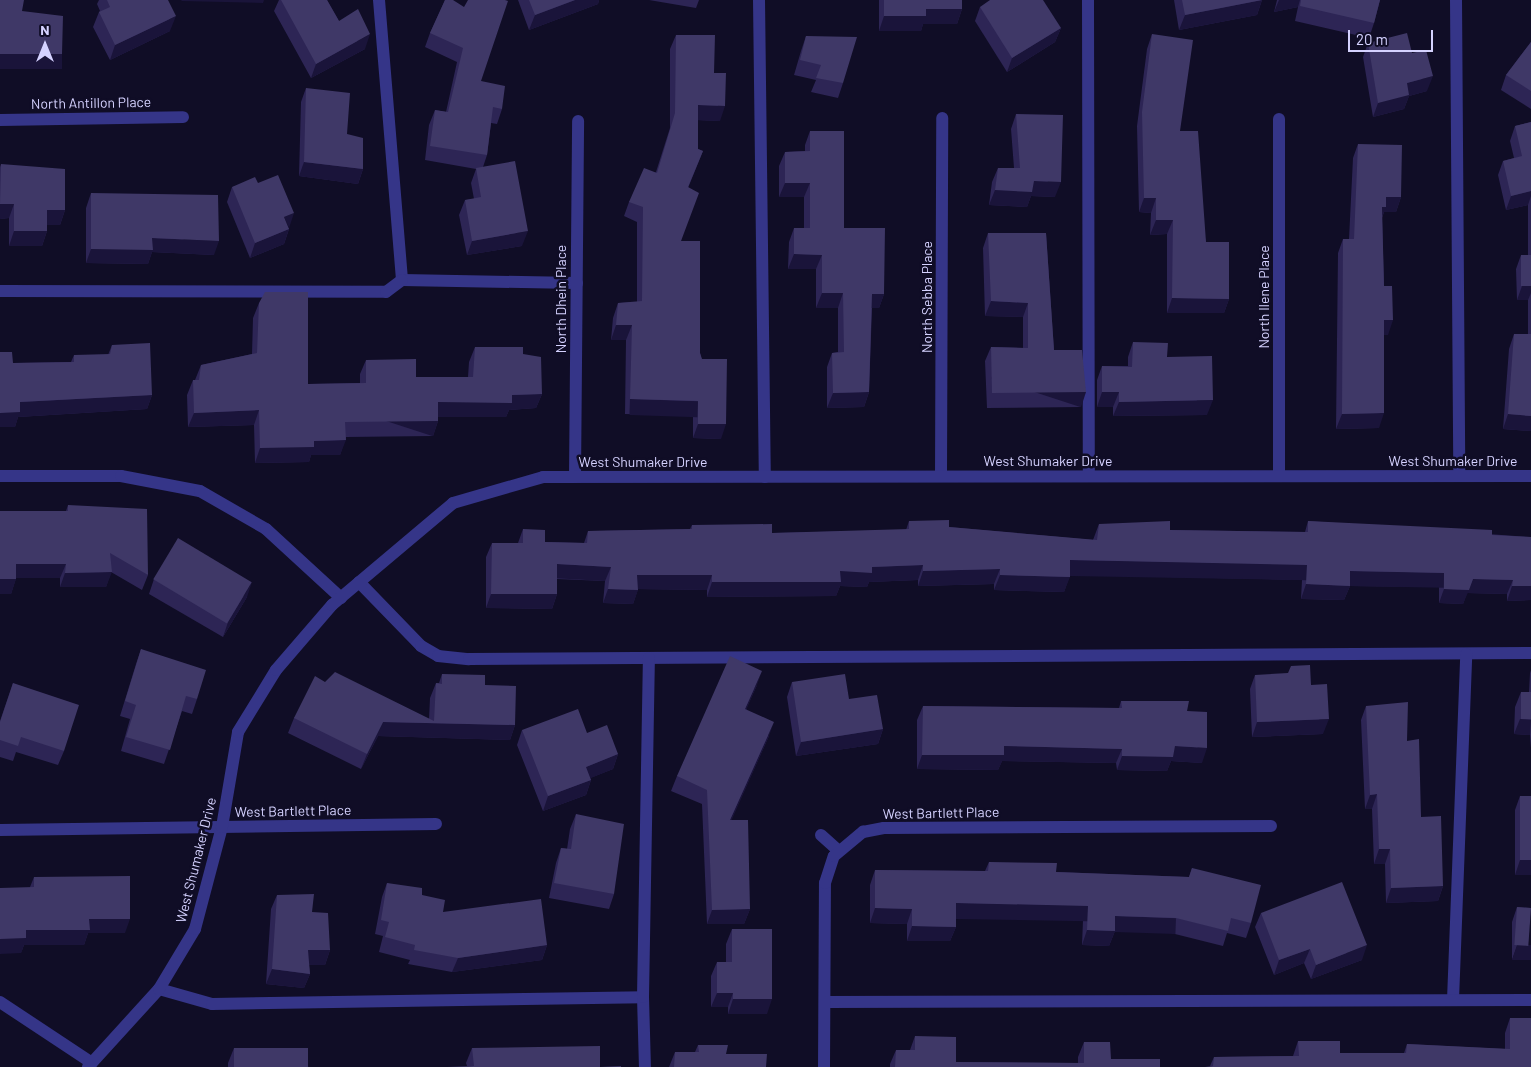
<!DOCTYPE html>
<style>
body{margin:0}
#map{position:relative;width:1531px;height:1067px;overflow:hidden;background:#100d26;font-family:Barlow,sans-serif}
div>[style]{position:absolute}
.minor>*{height:12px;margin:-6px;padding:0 6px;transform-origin:6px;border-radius:6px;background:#353588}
.wall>*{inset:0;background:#2d2555}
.shaded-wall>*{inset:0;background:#1a143a;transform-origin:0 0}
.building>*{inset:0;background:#3f3867;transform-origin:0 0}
span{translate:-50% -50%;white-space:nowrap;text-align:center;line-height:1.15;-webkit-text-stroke:5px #100d26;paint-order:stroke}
.street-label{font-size:14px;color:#d5d2ff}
.north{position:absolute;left:20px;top:20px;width:50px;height:50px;-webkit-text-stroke:4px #100d26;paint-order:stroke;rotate:0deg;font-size:14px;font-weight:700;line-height:20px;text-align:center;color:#d5d2ff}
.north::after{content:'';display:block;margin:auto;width:18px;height:22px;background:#d5d2ff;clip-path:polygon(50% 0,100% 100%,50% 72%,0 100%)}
.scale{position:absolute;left:1348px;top:30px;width:85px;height:22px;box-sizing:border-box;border:2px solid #d5d2ff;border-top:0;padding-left:6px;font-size:15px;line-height:18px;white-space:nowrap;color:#d5d2ff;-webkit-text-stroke:4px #100d26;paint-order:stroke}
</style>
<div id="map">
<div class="minor">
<div style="left:379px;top:0;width:281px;rotate:85.3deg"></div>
<div style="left:402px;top:280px;width:175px;rotate:1deg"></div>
<div style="left:759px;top:0;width:477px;rotate:89.3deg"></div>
<div style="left:1088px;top:0;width:476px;rotate:89.9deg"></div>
<div style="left:1456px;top:0;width:475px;rotate:89.6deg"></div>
<div style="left:1279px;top:119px;width:357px;rotate:90deg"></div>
<div style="left:0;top:120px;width:183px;rotate:-0.9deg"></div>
<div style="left:0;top:291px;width:386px;rotate:0.1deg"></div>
<div style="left:386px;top:292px;width:20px;rotate:-37deg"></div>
<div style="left:0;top:476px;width:121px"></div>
<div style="left:121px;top:476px;width:80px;rotate:10.8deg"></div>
<div style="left:200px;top:491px;width:76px;rotate:29.9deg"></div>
<div style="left:266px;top:529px;width:102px;rotate:42.6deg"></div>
<div style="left:941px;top:476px;width:358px;rotate:-89.8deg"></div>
<div style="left:575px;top:477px;width:356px;rotate:-89.5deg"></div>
<div style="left:359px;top:582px;width:89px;rotate:45.9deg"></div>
<div style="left:421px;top:646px;width:20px;rotate:30deg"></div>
<div style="left:438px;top:656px;width:31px;rotate:6deg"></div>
<div style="left:469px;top:659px;width:1062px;rotate:-0.32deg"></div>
<div style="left:0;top:830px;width:436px;rotate:-0.8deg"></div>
<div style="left:821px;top:835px;width:24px;rotate:42deg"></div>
<div style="left:159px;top:989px;width:55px;rotate:15.8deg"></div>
<div style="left:212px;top:1004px;width:431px;rotate:-0.9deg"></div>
<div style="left:643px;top:997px;width:70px;rotate:88.4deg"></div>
<div style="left:643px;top:997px;width:339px;rotate:-89deg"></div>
<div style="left:1453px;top:1000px;width:346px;rotate:-87.8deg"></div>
<div style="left:0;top:1002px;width:110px;rotate:33.5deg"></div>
<div style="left:825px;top:1002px;width:706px;rotate:-0.16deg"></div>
<div style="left:88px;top:1067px;width:105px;rotate:-47.7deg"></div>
<div style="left:159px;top:989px;width:70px;rotate:-59deg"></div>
<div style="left:195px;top:929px;width:106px;rotate:-75.2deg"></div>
<div style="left:222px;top:827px;width:96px;rotate:-80.4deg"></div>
<div style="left:238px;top:732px;width:73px;rotate:-58.5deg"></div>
<div style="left:276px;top:670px;width:86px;rotate:-49.3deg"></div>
<div style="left:332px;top:605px;width:158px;rotate:-40.1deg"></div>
<div style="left:453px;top:503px;width:94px;rotate:-16.1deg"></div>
<div style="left:543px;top:477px;width:988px;rotate:-0.06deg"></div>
<div style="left:824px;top:1067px;width:184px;rotate:-89.7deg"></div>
<div style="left:825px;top:883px;width:28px;rotate:-72deg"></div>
<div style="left:834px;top:856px;width:38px;rotate:-40deg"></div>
<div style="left:863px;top:832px;width:21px;rotate:-11deg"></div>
<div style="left:884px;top:828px;width:387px;rotate:-0.3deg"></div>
</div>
<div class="wall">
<div style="clip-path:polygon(99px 0,168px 0,170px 31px,110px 60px,93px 27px,99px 12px,100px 11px,97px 4px)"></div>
<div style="clip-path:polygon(279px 0,327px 0,339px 21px,365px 49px,311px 78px,274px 11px)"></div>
<div style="clip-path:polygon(445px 0,481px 81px,502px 109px,497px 124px,491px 123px,487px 155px,483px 167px,522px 246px,467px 255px,459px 215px,465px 200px,474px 199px,471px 183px,476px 169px,425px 160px,429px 125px,435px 110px,446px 112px,457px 62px,425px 47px,430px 33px)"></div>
<div style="clip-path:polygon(518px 0,599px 0,598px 4px,529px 30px)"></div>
<div style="clip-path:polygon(649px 0,699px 0,696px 8px)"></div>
<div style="clip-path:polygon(879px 0,962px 0,962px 9px,957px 24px,923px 24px,921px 31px,879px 31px)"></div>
<div style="clip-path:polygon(1174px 0,1262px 0,1257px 15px,1179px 30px)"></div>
<div style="clip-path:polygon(1277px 0,1380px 0,1374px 23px,1369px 38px,1295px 21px,1298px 7px,1274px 12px)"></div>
<div style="clip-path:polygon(980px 7px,1061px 28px,1055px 42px,1007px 72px,975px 21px)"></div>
<div style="clip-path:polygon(1152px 34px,1180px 131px,1206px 242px,1229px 299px,1224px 313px,1167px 313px,1167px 234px,1150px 235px,1151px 213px,1139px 212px,1137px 126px,1147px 49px)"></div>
<div style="clip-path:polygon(676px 35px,714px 73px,720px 121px,698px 120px,698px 149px,703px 151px,688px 188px,681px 241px,700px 353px,721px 439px,693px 438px,693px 416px,625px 414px,626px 340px,611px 340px,613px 318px,618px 303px,637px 302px,637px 222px,624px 216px,629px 202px,656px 172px,670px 128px,670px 49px)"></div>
<div style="clip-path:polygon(806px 36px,843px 83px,838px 98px,811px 92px,816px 80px,794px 75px,801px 51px)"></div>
<div style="clip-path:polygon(1531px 42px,1531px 109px,1501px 90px,1506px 75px)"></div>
<div style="clip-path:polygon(1368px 43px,1412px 53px,1427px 91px,1409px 96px,1404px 109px,1373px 117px,1363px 57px)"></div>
<div style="clip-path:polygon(306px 88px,347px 134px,363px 169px,358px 184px,299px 176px,301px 102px)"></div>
<div style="clip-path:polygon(1016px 114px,1055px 197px,1031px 196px,1027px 207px,989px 205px,992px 182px,998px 168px,1014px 168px,1011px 129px)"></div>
<div style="clip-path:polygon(1531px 122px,1531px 431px,1503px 429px,1509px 349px,1514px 334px,1528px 334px,1528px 300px,1517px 300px,1516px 269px,1521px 255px,1528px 255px,1528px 205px,1506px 210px,1498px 175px,1503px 161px,1514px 158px,1510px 141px,1515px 126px)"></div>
<div style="clip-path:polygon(810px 131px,844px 228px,884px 294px,879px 308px,872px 308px,869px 392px,864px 407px,827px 408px,827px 367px,832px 353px,838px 352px,838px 308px,816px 308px,816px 269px,788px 269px,789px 242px,794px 228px,804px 228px,804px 197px,779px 197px,779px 166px,785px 152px,805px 151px,805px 145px)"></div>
<div style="clip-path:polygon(1358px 144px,1401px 197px,1396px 212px,1384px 212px,1382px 218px,1384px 286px,1388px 335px,1384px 335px,1379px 428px,1336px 429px,1338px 253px,1343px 239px,1349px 239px,1353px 158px)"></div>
<div style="clip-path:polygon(1px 164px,65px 210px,60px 225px,47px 225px,47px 231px,42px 246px,9px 246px,9px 218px,0 219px,0 167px)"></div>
<div style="clip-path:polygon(258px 183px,289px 229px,284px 244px,250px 258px,227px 202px,232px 187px)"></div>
<div style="clip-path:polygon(91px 193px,214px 255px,152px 252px,148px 264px,86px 263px,86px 208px)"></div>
<div style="clip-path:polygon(988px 233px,1046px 233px,1054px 350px,1081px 407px,987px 408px,985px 361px,991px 347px,1023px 348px,1023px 317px,985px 316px,983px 248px)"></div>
<div style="clip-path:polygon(259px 303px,308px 384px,360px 383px,360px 374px,366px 360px,416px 377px,468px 377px,469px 362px,475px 347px,523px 354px,542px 394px,536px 408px,509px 410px,506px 417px,438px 417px,438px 421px,433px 436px,346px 437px,340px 455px,311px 455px,309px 462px,255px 463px,254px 425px,188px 427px,187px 395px,193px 380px,195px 380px,201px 365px,252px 354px,253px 318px)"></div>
<div style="clip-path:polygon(1133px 342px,1167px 357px,1207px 415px,1113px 416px,1113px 407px,1097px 407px,1097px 380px,1102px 366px,1128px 366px,1128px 357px)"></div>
<div style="clip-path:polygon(112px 345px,152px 395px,147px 409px,18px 417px,15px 427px,0 427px,0 352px,13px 363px,71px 362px,74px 355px,108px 355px)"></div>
<div style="clip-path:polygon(68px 505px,148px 575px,142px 590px,111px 572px,106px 587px,60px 587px,60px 578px,16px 578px,11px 594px,0 594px,66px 511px)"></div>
<div style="clip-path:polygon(909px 521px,949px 527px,1093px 540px,1099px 524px,1170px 530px,1305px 532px,1308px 521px,1531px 537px,1531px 600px,1507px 601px,1507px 594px,1467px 593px,1463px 604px,1439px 603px,1439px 587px,1350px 586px,1344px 600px,1301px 599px,1302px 580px,1070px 575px,1064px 592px,994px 590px,994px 584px,918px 586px,918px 580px,869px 582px,867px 587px,840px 586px,836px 596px,707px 597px,707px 590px,638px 589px,633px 604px,603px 603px,605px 581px,557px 579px,557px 594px,552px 609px,486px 608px,486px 557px,492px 543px,518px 543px,523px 529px,545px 542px,584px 543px,588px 531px,690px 529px,692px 525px,772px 533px,906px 530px)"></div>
<div style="clip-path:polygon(154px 579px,247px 597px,223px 637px,149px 594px)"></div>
<div style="clip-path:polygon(141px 649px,197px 699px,192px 714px,182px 711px,164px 764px,121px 751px,130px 719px,120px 716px,136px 664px)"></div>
<div style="clip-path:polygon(1531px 670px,1531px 748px,1530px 735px,1514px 734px,1515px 707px,1521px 692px,1529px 692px,1530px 673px)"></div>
<div style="clip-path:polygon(442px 674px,485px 685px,515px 725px,510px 740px,378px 736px,361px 769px,288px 733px,294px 718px,325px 682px,429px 719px,430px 698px,436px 683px,439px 683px)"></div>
<div style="clip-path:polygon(1255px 675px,1311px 685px,1323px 734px,1252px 737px,1250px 689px)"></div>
<div style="clip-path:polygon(792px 682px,849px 699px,883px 729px,878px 744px,796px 756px,787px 697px)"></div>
<div style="clip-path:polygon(13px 683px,64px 751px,58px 765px,16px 752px,13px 761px,0 757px,0 721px)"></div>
<div style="clip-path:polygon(757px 685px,746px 709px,769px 736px,731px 820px,750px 909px,744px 924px,707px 924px,702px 804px,671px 791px,677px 776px)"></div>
<div style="clip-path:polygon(1121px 701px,1187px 711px,1202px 763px,1171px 761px,1167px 771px,1117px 770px,1116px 763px,1002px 761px,998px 770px,917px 769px,917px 720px,923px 706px,1119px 708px)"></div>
<div style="clip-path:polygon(1366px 706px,1407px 741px,1421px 817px,1443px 886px,1438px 901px,1386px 903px,1385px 864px,1374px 864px,1372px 809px,1365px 809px,1361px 720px)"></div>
<div style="clip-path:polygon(522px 730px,587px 733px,618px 754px,613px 769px,590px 778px,591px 780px,586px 795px,543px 811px,517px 745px)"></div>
<div style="clip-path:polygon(1520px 796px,1531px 875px,1515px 875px,1515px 810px)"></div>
<div style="clip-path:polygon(576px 814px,614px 894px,609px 909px,549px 898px,556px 863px,561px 848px,567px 849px,570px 829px)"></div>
<div style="clip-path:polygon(989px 862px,1056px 872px,1189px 877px,1192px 868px,1251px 923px,1246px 938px,1227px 933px,1223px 946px,1171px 933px,1115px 931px,1109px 946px,1082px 945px,1083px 920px,956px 918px,956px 927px,950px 941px,907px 941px,907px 924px,870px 923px,870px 885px,875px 870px,985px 871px)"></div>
<div style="clip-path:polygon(34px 877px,125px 933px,88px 933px,84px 945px,24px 945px,21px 953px,30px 887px)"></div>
<div style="clip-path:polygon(387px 883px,422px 895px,443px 912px,547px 945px,542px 960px,452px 972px,408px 964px,410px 960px,379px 952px,383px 936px,375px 934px,382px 897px)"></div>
<div style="clip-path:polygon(277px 895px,312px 912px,330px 950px,325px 965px,309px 965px,310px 974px,304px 988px,266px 984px,271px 909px)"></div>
<div style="clip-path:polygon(1517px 907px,1531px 908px,1512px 960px,1512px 922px)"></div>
<div style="clip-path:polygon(1261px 913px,1362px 960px,1311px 979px,1304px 963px,1274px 975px,1255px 927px)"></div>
<div style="clip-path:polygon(732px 929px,767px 1014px,728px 1014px,728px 1007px,711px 1007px,711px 976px,717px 962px,726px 962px,726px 944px)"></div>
<div style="clip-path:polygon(1510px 1018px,1531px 1067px,1210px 1066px,1214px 1057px,1293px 1056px,1298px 1041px,1340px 1053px,1404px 1053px,1407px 1044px,1505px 1049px,1505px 1033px)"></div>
<div style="clip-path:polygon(915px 1036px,956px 1062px,1078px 1063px,1078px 1057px,1084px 1042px,1111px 1059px,1160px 1067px,890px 1067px,890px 1064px,896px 1050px,910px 1050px)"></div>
<div style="clip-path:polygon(698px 1045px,726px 1054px,766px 1067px,669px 1067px,675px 1052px,695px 1052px)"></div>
<div style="clip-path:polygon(234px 1048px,309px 1067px,228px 1067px,228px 1063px)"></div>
<div style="clip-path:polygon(472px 1048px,600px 1067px,467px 1066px,466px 1063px)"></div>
</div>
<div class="shaded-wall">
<div style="clip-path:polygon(182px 0,264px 0,263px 3px,181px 1px)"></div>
<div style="clip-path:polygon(575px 0,599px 0,598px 4px,529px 30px,535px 15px)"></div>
<div style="clip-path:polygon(1262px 0,1257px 15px,1179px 30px,1185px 15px)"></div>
<div style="clip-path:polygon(1279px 0,1300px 0,1298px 7px,1274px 12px)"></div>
<div style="clip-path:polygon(926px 9px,962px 9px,957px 24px,923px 24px,921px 31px,879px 31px,884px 16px)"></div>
<div style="clip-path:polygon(176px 16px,170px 31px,110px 60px,115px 45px)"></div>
<div style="clip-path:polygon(1061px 28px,1055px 42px,1007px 72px,1012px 58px)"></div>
<div style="clip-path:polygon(370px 34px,365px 49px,311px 78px,316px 64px)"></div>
<div style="left:0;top:54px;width:62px;height:15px"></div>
<div style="clip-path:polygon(1433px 76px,1427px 91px,1409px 96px,1404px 109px,1373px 117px,1378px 103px,1407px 83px)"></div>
<div style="clip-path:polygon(698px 105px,725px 106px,720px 121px,693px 120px)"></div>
<div style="clip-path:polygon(304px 162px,363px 169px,358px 184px,299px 176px)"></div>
<div style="clip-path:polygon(1034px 181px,1061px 182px,1055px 197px,1031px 196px,1027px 207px,989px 205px,995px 190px)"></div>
<div style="clip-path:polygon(785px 183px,810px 183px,804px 197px,779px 197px)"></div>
<div style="clip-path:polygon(1531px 191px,1531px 196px,1528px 205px,1506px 210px,1511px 196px)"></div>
<div style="clip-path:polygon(1386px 197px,1401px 197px,1396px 212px,1384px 212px,1380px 222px,1376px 222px)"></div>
<div style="clip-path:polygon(1144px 198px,1156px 198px,1151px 213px,1139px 212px)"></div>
<div style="clip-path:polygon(0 204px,14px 204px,9px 218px,0 219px)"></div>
<div style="clip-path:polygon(47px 210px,65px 210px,60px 225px,42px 225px)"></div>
<div style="clip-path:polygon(294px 213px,289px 228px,284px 217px)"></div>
<div style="clip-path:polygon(1156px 220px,1173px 220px,1167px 234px,1150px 235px)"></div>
<div style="clip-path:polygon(289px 229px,284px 244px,250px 258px,255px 243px)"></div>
<div style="clip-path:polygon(14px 231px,47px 231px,42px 246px,9px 246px)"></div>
<div style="clip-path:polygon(528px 231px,522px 246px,467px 255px,472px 241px)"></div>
<div style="clip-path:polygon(152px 238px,219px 241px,214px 255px,152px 252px,148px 264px,86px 263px,91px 249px)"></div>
<div style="clip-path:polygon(794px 254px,822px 255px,816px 269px,788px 269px)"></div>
<div style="clip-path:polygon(1531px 285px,1531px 293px,1528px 300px,1517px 300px,1522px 286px)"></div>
<div style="clip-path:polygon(822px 293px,843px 293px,838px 308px,816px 308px)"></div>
<div style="clip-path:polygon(872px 294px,884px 294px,879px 308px,867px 308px)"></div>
<div style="clip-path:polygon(1172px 298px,1229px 299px,1224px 313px,1167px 313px)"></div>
<div style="clip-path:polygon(991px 301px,1028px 303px,1023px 317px,985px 316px)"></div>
<div style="clip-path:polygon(1384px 320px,1393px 320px,1388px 335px,1379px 335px)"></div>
<div style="clip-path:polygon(616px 325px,632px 325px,626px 340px,611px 340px)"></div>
<div style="clip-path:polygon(869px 392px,864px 407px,827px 408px,833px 393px)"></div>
<div style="left:1086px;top:392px;width:16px;height:94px;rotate:108deg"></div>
<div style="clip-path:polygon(1102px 392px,1119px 392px,1113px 407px,1097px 407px)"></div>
<div style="clip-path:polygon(542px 394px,536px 408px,509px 410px,506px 417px,433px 417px,438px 402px,512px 395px)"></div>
<div style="clip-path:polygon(152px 395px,147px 409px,18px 417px,15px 427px,0 427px,0 413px,20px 402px)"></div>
<div style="left:630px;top:399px;width:68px;height:16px;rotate:2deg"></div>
<div style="clip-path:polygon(1213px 400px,1207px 415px,1113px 416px,1119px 402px)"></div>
<div style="clip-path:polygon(259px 410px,254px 425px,188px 427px,194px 413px)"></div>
<div style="clip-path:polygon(1384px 413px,1379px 428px,1336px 429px,1342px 414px)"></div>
<div style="clip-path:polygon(1508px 414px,1531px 416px,1531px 431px,1503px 429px)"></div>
<div style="left:438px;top:421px;width:16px;height:93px;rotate:108deg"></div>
<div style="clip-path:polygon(698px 424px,726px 424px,721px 439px,693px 438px)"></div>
<div style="clip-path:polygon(346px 440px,340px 455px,311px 455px,309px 462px,255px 463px,260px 448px,314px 441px)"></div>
<div style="left:1070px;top:560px;width:237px;height:16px;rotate:1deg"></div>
<div style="clip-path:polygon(16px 564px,66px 564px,60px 578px,11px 578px)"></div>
<div style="clip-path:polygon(557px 564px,611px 567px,605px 581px,552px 578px)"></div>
<div style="clip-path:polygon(923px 565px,918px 580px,869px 582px,867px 587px,840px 586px,836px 596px,707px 597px,712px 582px,840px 571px,872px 567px)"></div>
<div style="clip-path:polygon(1000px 569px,994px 584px,918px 586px,923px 571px)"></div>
<div style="left:1350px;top:571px;width:94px;height:15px;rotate:1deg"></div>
<div style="clip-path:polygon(112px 572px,106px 587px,60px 587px,65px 573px)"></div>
<div style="clip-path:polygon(637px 575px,712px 575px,707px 590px,632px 589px)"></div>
<div style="clip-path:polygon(1000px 575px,1070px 577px,1064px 592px,994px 590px)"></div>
<div style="clip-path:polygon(0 579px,16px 579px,11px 594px,0 594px)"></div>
<div style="clip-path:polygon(1473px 579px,1513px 580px,1507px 594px,1467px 593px)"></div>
<div style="clip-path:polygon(252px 582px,247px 597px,223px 637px,228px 622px)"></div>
<div style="clip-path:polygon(1306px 584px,1350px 586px,1344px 600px,1301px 599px)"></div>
<div style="clip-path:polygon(1512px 586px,1531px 586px,1531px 600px,1507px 601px)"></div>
<div style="clip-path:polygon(608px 589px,638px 590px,633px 604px,603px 603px)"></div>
<div style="clip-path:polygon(1444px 589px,1469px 590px,1463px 604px,1439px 603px)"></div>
<div style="clip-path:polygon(491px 594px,557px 594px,552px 609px,486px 608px)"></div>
<div style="clip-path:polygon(762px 671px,757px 685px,740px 724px,745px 709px)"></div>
<div style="clip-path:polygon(1329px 719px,1323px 734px,1252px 737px,1257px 722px)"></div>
<div style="clip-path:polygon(1520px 719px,1531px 720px,1530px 735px,1514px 734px)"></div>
<div style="clip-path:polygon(383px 722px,515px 725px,510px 740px,378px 736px,361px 769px,367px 754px)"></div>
<div style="clip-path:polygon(774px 722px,769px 736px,725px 835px,730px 820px)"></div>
<div style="clip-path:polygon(883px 729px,878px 744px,796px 756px,801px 742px)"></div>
<div style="clip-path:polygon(1004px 746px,1122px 749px,1116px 763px,1002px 761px,998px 770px,917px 769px,922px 755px)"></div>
<div style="clip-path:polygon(1175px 746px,1207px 748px,1202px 763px,1171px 761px,1167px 771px,1117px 770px,1122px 756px)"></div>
<div style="clip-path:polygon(618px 754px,613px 769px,581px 782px,586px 767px)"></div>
<div style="clip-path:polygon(591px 780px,586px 795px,543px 811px,548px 796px)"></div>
<div style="clip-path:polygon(1377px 794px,1372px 809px,1365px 809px,1370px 795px)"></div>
<div style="clip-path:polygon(1379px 849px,1390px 849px,1385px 864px,1374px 864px)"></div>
<div style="clip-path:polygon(1520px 860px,1531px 860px,1531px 875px,1515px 875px)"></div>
<div style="clip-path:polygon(1443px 886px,1438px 901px,1386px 903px,1391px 888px)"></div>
<div style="left:956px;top:903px;width:132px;height:16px;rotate:1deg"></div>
<div style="clip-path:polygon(875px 908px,912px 909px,907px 924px,870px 923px)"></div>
<div style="clip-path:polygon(750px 909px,744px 924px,707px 924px,712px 910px)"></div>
<div style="left:1115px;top:916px;width:61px;height:16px;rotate:2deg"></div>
<div style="clip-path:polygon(89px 919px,130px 919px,125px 933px,88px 933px,84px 945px,24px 945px,21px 953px,0 954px,0 939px,26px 930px)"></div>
<div style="clip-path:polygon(912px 926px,956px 927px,950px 941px,907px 941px)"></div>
<div style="clip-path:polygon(1087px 930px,1115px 931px,1109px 946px,1082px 945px)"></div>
<div style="clip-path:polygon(547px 945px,542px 960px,452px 972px,458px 958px)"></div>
<div style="clip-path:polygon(1367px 945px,1362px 960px,1311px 979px,1316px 965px)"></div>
<div style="clip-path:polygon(1517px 945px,1531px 945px,1531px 960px,1512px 960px)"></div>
<div style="clip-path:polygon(1310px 949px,1304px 963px,1274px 975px,1279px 960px)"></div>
<div style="clip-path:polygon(308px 950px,330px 950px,325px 965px,303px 965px)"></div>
<div style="clip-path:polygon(272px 969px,310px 974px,304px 988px,266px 984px)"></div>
<div style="clip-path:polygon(717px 993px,733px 993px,728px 1007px,711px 1007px)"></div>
<div style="clip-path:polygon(733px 999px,772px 999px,767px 1014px,728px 1014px)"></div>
</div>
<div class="building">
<div style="clip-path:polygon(0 0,24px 0,22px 11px,63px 16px,62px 54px,0 54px)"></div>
<div style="clip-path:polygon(107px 0,168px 0,176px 16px,115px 45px,99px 12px,110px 7px)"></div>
<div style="clip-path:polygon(281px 0,327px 0,339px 21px,358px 9px,370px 34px,316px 64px)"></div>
<div style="clip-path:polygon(445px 0,453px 0,464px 7px,468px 0,505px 0,508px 1px,481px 81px,505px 86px,502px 109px,493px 107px,487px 155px,430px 146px,435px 110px,448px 112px,463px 48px,430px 33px)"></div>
<div style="clip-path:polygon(529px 0,575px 0,535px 15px)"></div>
<div style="clip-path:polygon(884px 0,962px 0,962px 9px,926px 9px,926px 16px,884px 16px)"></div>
<div style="clip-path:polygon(990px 0,1043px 0,1061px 28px,1012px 58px,980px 7px)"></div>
<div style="clip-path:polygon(1182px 0,1262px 0,1185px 15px)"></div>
<div style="clip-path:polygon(1301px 0,1380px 0,1374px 23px,1300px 6px)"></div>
<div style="clip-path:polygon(1407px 33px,1412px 53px,1426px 50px,1433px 76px,1407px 83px,1409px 95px,1378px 103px,1368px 43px)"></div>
<div style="clip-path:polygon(1152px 34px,1193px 40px,1180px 131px,1198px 131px,1206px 242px,1229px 242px,1229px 299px,1172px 298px,1173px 220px,1156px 220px,1156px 198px,1144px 198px,1142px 112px)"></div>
<div style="clip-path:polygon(676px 35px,715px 35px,714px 73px,726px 73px,725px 106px,698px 105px,698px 149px,703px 151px,688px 187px,699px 193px,681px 241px,700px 241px,700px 353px,702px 359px,727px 359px,726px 424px,698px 424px,698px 401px,630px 399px,632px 325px,616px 325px,618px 303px,642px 301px,643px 207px,629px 202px,644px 168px,657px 173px,675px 113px)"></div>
<div style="clip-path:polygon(806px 36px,857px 37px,843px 83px,816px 78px,821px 65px,800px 60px)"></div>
<div style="clip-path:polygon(1531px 42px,1531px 91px,1506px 75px)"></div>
<div style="clip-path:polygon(306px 88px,350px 93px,347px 134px,363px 138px,363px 169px,304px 162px)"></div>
<div style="clip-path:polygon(1016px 114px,1063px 115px,1061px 182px,1034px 181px,1032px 192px,995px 190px,998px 168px,1020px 168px)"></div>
<div style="clip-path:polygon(1531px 122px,1531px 191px,1511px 196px,1503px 161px,1522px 156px,1515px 126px)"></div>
<div style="clip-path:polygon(810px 131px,844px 131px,844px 228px,885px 228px,884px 294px,872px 294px,869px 392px,833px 393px,832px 353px,844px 352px,843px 293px,822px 293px,822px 255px,794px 254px,794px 228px,810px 228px,810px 183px,785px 183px,785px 152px,810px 151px)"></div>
<div style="clip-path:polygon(1358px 144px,1402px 145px,1401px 197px,1386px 197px,1386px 207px,1382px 207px,1384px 286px,1392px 286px,1393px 320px,1384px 320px,1384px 413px,1342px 414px,1343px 239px,1354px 239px)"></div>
<div style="clip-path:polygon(515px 161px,528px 231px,472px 241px,465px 200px,481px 197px,476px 168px)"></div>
<div style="clip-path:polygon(1px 164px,65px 169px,65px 210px,47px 210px,47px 231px,14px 231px,14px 204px,0 204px)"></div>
<div style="clip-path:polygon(278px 175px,294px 213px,284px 217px,289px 229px,255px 243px,232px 187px,255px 177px,258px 183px)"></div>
<div style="clip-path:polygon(91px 193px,218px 195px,219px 241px,152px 238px,153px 250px,91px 249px)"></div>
<div style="clip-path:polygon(988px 233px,1046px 233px,1054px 350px,1082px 350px,1086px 392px,992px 393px,991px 347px,1028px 348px,1028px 303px,991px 301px)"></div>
<div style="left:1521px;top:255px;width:10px;height:31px"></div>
<div style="clip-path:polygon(265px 292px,308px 292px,308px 384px,366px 383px,366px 360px,416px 359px,416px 377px,473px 377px,475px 347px,523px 347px,523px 354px,541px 357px,542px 394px,512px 395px,512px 403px,438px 402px,438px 421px,345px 422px,346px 440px,314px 441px,314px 447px,260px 448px,259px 410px,194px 413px,193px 380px,199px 380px,201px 365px,257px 353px,259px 303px)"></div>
<div style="clip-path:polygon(1514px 334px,1531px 334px,1531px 416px,1508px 414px)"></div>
<div style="clip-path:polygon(1133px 342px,1168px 343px,1167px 357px,1212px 356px,1213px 400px,1119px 402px,1119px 392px,1102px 392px,1102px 366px,1132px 367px)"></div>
<div style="clip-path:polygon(150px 343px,152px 395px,20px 402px,20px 412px,0 413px,0 352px,12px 352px,13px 363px,74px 362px,74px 355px,110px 354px,112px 345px)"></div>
<div style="clip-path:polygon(68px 505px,147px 509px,148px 575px,110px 553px,112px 572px,65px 573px,66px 564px,16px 564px,16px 579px,0 579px,0 511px,68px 511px)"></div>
<div style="clip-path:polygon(949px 520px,949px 527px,1097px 540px,1099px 524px,1170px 521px,1170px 530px,1308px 532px,1308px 521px,1492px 530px,1492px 535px,1531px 537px,1531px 586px,1512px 586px,1513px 580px,1473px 579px,1469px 590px,1444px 589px,1444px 573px,1350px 571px,1350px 586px,1306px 584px,1307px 565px,1070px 560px,1070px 577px,1000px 575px,1000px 569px,923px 571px,923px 565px,872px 567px,872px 573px,840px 571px,841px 582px,712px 582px,712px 575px,637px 575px,638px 590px,608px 589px,611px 567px,557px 564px,557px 594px,491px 594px,492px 543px,523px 543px,523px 529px,545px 530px,545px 542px,587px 543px,588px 531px,692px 529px,692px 525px,772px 524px,772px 533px,909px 529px,909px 521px)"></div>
<div style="left:178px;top:538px;width:86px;height:48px;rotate:31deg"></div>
<div style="clip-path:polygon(141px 649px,206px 670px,197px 699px,186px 696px,170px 750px,126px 737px,136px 705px,125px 701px)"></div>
<div style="clip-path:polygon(730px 656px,762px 671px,745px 709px,774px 722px,730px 820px,748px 820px,750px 909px,712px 910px,707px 790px,677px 776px)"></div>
<div style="clip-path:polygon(1310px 665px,1311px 685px,1327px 684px,1329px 719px,1257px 722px,1255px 675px,1288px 673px,1291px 666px)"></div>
<div style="clip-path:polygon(335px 672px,434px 721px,436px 683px,442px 684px,442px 674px,485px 675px,485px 685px,516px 686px,515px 725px,383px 722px,367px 754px,294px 718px,315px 676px,325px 682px)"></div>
<div style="clip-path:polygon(845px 674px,849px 699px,877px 695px,883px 729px,801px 742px,792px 682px)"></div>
<div style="clip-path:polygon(13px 683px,79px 705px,64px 751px,21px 737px,18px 746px,0 740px,0 722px)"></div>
<div style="left:1521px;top:692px;width:10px;height:27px"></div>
<div style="clip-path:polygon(1121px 701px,1189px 701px,1187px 711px,1207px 712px,1207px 748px,1175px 746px,1173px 757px,1122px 756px,1122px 749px,1004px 746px,1004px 755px,922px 755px,923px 706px,1122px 708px)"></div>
<div style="clip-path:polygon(1408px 702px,1407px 741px,1419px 739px,1421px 817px,1441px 816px,1443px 886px,1391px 888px,1390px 849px,1379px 849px,1377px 794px,1370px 795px,1366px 706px)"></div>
<div style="clip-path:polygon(578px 709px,587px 733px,607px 725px,618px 754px,586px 767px,591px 780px,548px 796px,522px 730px)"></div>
<div style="left:1520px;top:796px;width:11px;height:64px"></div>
<div style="clip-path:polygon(576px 814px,624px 824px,614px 894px,554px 883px,561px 848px,571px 849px)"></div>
<div style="clip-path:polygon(989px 862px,1057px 863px,1056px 872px,1189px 877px,1192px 868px,1261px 885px,1251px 923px,1231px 918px,1228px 931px,1176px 918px,1115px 916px,1115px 931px,1087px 930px,1088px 906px,956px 903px,956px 927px,912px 926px,912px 909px,875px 908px,875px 870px,988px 871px)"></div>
<div style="clip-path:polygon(130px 876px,130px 919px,89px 919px,90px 930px,26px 930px,26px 938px,0 939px,0 888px,34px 887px,34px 877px)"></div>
<div style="clip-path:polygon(1342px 882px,1367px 945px,1316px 965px,1310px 949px,1279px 960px,1261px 913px)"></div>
<div style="clip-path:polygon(387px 883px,422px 888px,422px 895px,445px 900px,443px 912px,541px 899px,547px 945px,458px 958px,414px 950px,415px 945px,385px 937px,389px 922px,381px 920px)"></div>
<div style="clip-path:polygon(314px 894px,312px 912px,328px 913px,330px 950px,308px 950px,310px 974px,272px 969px,277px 895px)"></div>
<div style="left:1517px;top:907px;width:14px;height:38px;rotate:4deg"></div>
<div style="clip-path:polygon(732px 929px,772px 929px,772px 999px,733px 999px,733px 993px,717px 993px,717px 962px,732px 962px)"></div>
<div style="clip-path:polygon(1510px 1018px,1531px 1018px,1531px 1067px,1205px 1067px,1213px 1066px,1214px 1057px,1299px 1056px,1298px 1041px,1340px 1041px,1340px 1053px,1406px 1053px,1407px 1044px,1510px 1049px)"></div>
<div style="clip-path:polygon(915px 1036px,956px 1037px,956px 1062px,1084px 1063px,1084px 1042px,1110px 1042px,1111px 1059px,1160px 1059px,1160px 1067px,895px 1067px,896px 1050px,915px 1050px)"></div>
<div style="clip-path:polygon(698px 1045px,728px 1045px,726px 1054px,767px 1054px,766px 1067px,674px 1067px,675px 1052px,699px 1052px)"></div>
<div style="clip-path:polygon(600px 1046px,600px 1067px,621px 1066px,621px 1067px,447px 1067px,474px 1066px,472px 1048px)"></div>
<div style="left:234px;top:1048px;width:74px;height:19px"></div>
</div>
<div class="street-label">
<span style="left:91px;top:103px;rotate:-1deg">North Antillon Place</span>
<span style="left:927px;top:297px;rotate:-90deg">North Sebba Place</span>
<span style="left:1264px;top:297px;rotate:-90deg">North Ilene Place</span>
<span style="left:561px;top:299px;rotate:-90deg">North Dhein Place</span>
<span style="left:1048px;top:461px">West Shumaker Drive</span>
<span style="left:1453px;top:461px">West Shumaker Drive</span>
<span style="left:643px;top:462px">West Shumaker Drive</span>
<span style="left:293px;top:811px;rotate:-1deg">West Bartlett Place</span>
<span style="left:941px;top:813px;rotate:-1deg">West Bartlett Place</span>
<span style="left:196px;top:860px;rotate:-76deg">West Shumaker Drive</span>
</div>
<div class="north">N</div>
<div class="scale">20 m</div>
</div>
